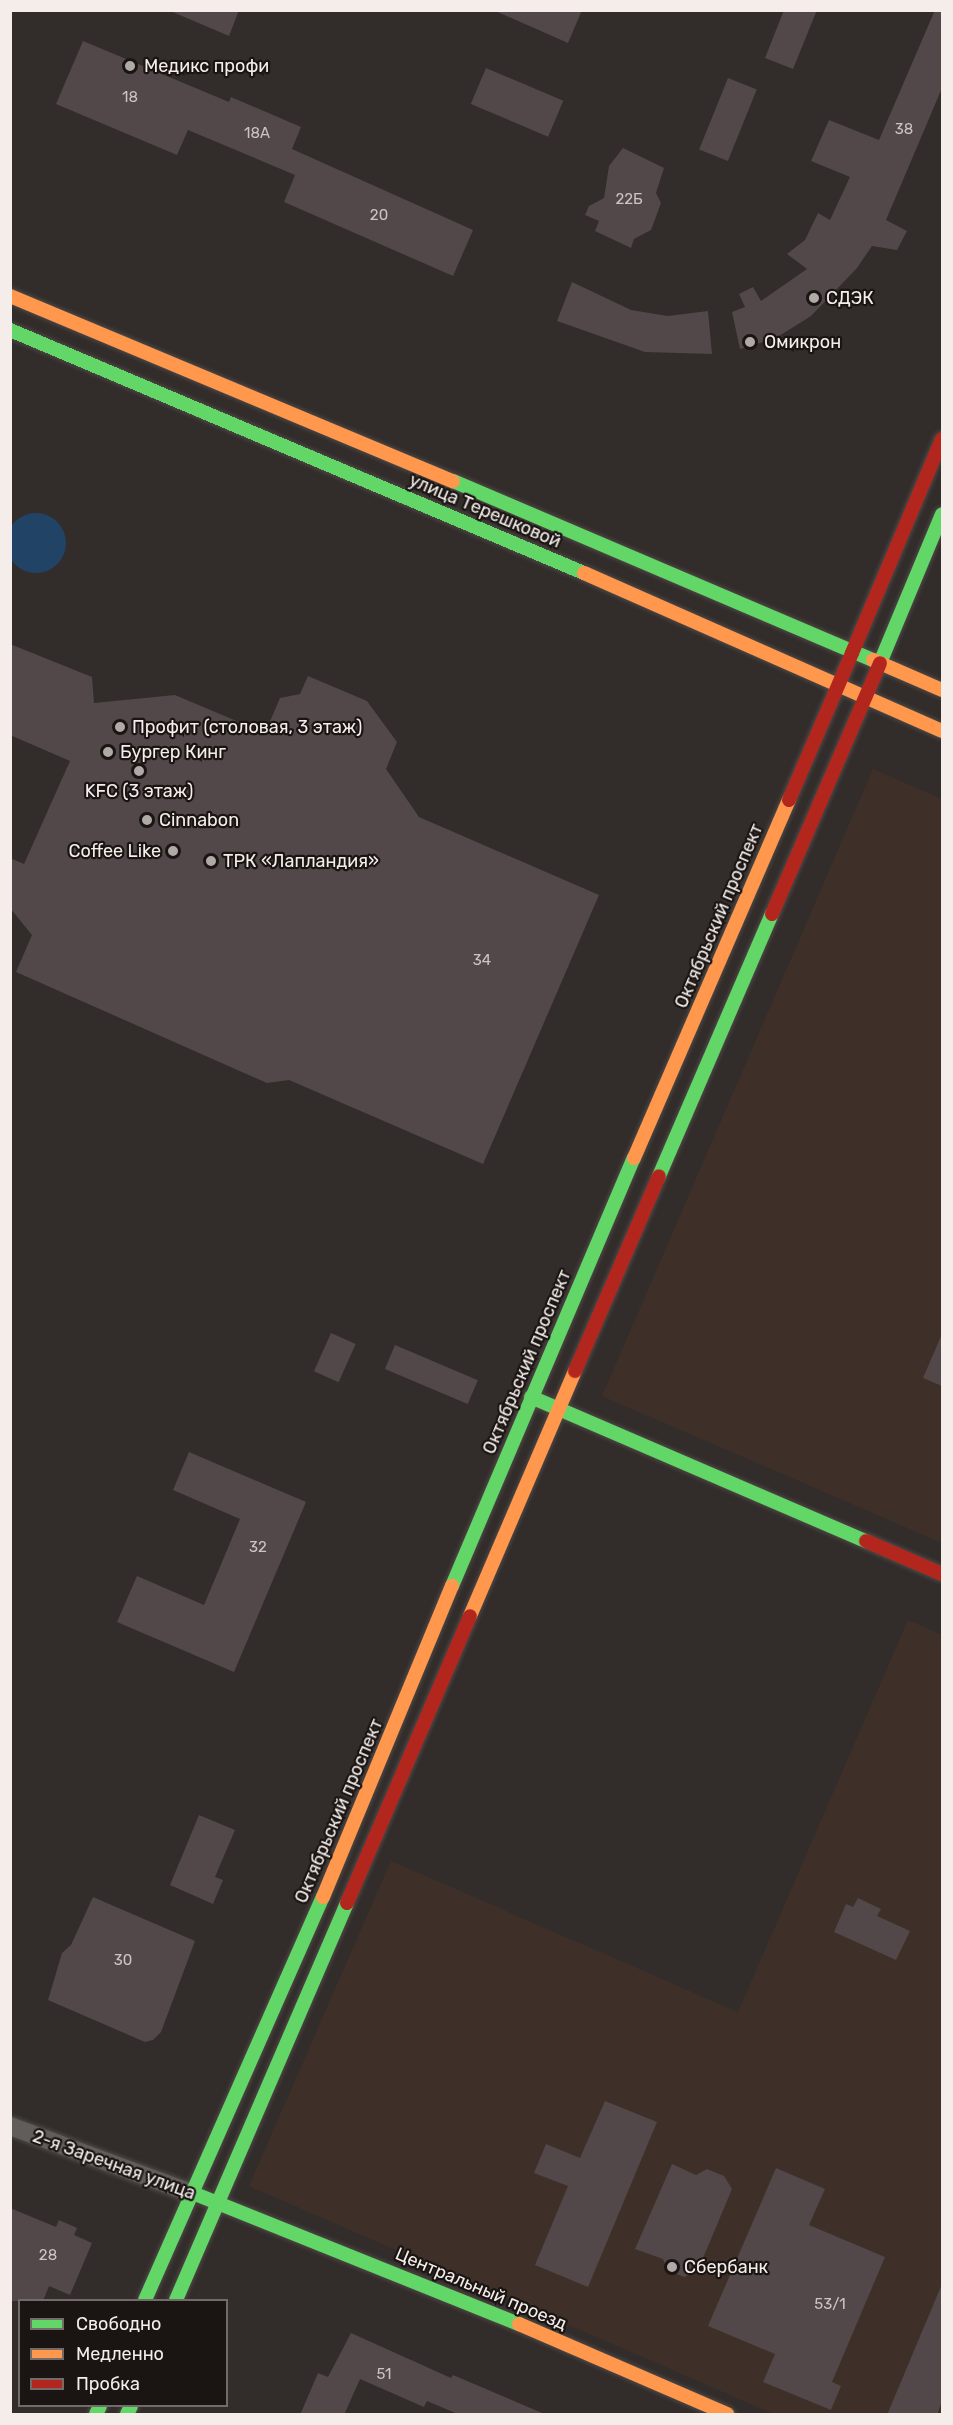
<!DOCTYPE html>
<meta charset="utf-8">
<style>
body{margin:0}
#map{position:relative;width:953px;height:2425px;overflow:hidden;background:#322d2a;font-family:Rubik,sans-serif}
div>[style]{position:absolute}
.built>*{inset:0;background:#3e3028}
.water>*{inset:0;background:#214365}
.round{border-radius:50%}
.building>*{inset:0;background:#524749;transform-origin:0 0}
.roads{filter:drop-shadow(0 0 2px #4e4947) drop-shadow(0 0 2px #4e4947)}
.street>*{height:18px;margin:-9px;padding:0 9px;transform-origin:9px;border-radius:9px;background:#615d5a}
.fast>*{height:14px;margin:-7px;padding:0 7px;transform-origin:7px;border-radius:7px;background:#63d668}
.slow>*{height:14px;margin:-7px;padding:0 7px;transform-origin:7px;border-radius:7px;background:#ff974d}
.jam>*{height:14px;margin:-7px;padding:0 7px;transform-origin:7px;border-radius:7px;background:#b3261e}
.dots>*{width:16px;height:16px;translate:-50% -50%;box-sizing:border-box;border:3px solid #1a1513;border-radius:50%}
span{translate:-50% -50%;white-space:nowrap;text-align:center;line-height:1.15;-webkit-text-stroke:4.5px #1a1513;paint-order:stroke}
.number-label{font-size:15px;color:#ccc4c2}
.number-label span{-webkit-text-stroke-width:0}
.poi-label{font-size:18px;color:#f4edea}
.left{translate:0 -50%;text-align:left}
.right{translate:-100% -50%;text-align:right}
.street-label{font-size:18px;color:#f4edea}
.frame{position:absolute;inset:0;border:12px solid #f4edea;pointer-events:none}
.legend{position:absolute;left:18px;top:2299px;width:210px;height:108px;box-sizing:border-box;background:#1a1513;border:2px solid #716b69;margin:0;padding:8px 10px;list-style:none;font-size:18px;color:#f4edea}
.legend li{display:flex;align-items:center;gap:12px;height:30px}
.legend b{width:30px;border:2px solid #716b69}
</style>
<div id="map">
<div class="built">
<div style="clip-path:polygon(873px 769px,942px 799px,942px 1543px,602px 1396px)"></div>
<div style="clip-path:polygon(908px 1620px,942px 1635px,942px 2414px,774px 2414px,249px 2186px,391px 1861px,738px 2012px)"></div>
</div>
<div class="water">
<div class="round" style="left:6px;top:513px;width:60px;height:60px"></div>
</div>
<div class="building">
<div style="clip-path:polygon(168px 10px,239px 10px,229px 36px)"></div>
<div style="clip-path:polygon(493px 10px,582px 10px,568px 43px)"></div>
<div style="clip-path:polygon(784px 10px,817px 10px,793px 69px,765px 58px)"></div>
<div style="clip-path:polygon(935px 10px,942px 10px,942px 88px,886px 220px,907px 231px,897px 250px,872px 246px,857px 268px,811px 316px,776px 338px,740px 349px,732px 312px,745px 307px,739px 294px,753px 287px,761px 301px,807px 269px,787px 254px,805px 240px,818px 213px,830px 220px,850px 177px,811px 161px,829px 120px,879px 140px)"></div>
<div style="clip-path:polygon(83px 41px,229px 102px,231px 97px,301px 127px,292px 149px,473px 230px,453px 276px,284px 202px,295px 175px,188px 130px,177px 155px,56px 104px)"></div>
<div style="left:486px;top:68px;width:84px;height:39px;rotate:23deg"></div>
<div style="left:728px;top:78px;width:31px;height:77px;rotate:22deg"></div>
<div style="clip-path:polygon(623px 148px,664px 168px,656px 193px,661px 203px,651px 230px,634px 239px,631px 248px,595px 231px,599px 221px,585px 215px,589px 206px,604px 198px,609px 166px)"></div>
<div style="clip-path:polygon(572px 282px,631px 310px,668px 316px,708px 311px,712px 354px,645px 352px,557px 321px)"></div>
<div style="clip-path:polygon(10px 644px,92px 677px,94px 703px,175px 695px,265px 733px,280px 698px,300px 694px,308px 676px,367px 701px,397px 742px,386px 769px,419px 817px,599px 895px,483px 1164px,289px 1080px,267px 1083px,16px 972px,32px 935px,10px 908px,10px 858px,24px 864px,70px 761px,10px 735px)"></div>
<div style="left:331px;top:1333px;width:27px;height:42px;rotate:24deg"></div>
<div style="clip-path:polygon(942px 1334px,942px 1386px,923px 1378px)"></div>
<div style="left:395px;top:1345px;width:90px;height:26px;rotate:23deg"></div>
<div style="clip-path:polygon(189px 1452px,306px 1502px,234px 1672px,117px 1622px,137px 1576px,204px 1605px,240px 1519px,173px 1490px)"></div>
<div style="clip-path:polygon(199px 1815px,235px 1830px,215px 1877px,223px 1880px,213px 1904px,170px 1885px)"></div>
<div style="clip-path:polygon(93px 1897px,195px 1941px,161px 2032px,153px 2040px,145px 2042px,48px 2000px,62px 1953px,71px 1945px)"></div>
<div style="clip-path:polygon(858px 1898px,881px 1909px,877px 1916px,910px 1931px,896px 1960px,834px 1932px,846px 1904px,853px 1907px)"></div>
<div style="clip-path:polygon(605px 2101px,657px 2122px,588px 2287px,535px 2265px,568px 2186px,534px 2173px,546px 2144px,580px 2158px)"></div>
<div style="clip-path:polygon(672px 2164px,696px 2175px,707px 2169px,724px 2176px,732px 2189px,698px 2270px,684px 2277px,667px 2270px,663px 2259px,635px 2249px)"></div>
<div style="clip-path:polygon(776px 2168px,825px 2189px,809px 2225px,885px 2257px,832px 2382px,841px 2386px,831px 2410px,763px 2382px,775px 2354px,708px 2326px)"></div>
<div style="clip-path:polygon(10px 2208px,56px 2227px,59px 2220px,77px 2228px,74px 2235px,92px 2243px,70px 2295px,49px 2286px,43px 2301px,10px 2301px)"></div>
<div style="clip-path:polygon(942px 2284px,942px 2401px,937px 2415px,887px 2415px)"></div>
<div style="clip-path:polygon(351px 2333px,451px 2378px,453px 2375px,547px 2415px,460px 2415px,427px 2401px,424px 2407px,360px 2379px,344px 2415px,300px 2415px,318px 2373px,328px 2377px)"></div>
</div>
<div class="roads">
<div class="street">
<div style="left:10px;top:2126px;width:193px;rotate:20.3deg"></div>
</div>
<div class="fast">
<div style="left:10px;top:330px;width:623px;rotate:22.95deg"></div>
<div style="left:453px;top:481px;width:457px;rotate:23.1deg"></div>
<div style="left:880px;top:663px;width:161px;rotate:-67.4deg"></div>
<div style="left:659px;top:1176px;width:285px;rotate:-66.7deg"></div>
<div style="left:531px;top:1397px;width:365px;rotate:23.3deg"></div>
<div style="left:452px;top:1586px;width:465px;rotate:-67deg"></div>
<div style="left:198px;top:2195px;width:346px;rotate:21.9deg"></div>
<div style="left:145px;top:2300px;width:441px;rotate:-66.2deg"></div>
<div style="left:176px;top:2300px;width:432px;rotate:-66.7deg"></div>
<div style="left:96px;top:2414px;width:9px;rotate:-63deg"></div>
<div style="left:127px;top:2414px;width:9px;rotate:-63deg"></div>
</div>
<div class="slow">
<div style="left:10px;top:296px;width:480px;rotate:22.7deg"></div>
<div style="left:584px;top:573px;width:391px;rotate:23.8deg"></div>
<div style="left:873px;top:660px;width:75px;rotate:23.5deg"></div>
<div style="left:634px;top:1158px;width:390px;rotate:-66.6deg"></div>
<div style="left:470px;top:1616px;width:267px;rotate:-66.8deg"></div>
<div style="left:323px;top:1897px;width:337px;rotate:-67.5deg"></div>
<div style="left:519px;top:2324px;width:227px;rotate:23.4deg"></div>
</div>
<div class="jam">
<div style="left:852px;top:653px;width:232px;rotate:-67.2deg"></div>
<div style="left:789px;top:800px;width:160px;rotate:-66.8deg"></div>
<div style="left:772px;top:914px;width:273px;rotate:-66.7deg"></div>
<div style="left:575px;top:1371px;width:212px;rotate:-66.7deg"></div>
<div style="left:866px;top:1541px;width:83px;rotate:23.5deg"></div>
<div style="left:347px;top:1903px;width:312px;rotate:-66.8deg"></div>
</div>
</div>
<div class="dots">
<div style="left:130px;top:66px;background:#b0aaa7"></div>
<div style="left:814px;top:298px;background:#b0aaa7"></div>
<div style="left:750px;top:342px;background:#b0aaa7"></div>
<div style="left:120px;top:727px;background:#b0aaa7"></div>
<div style="left:108px;top:752px;background:#b0aaa7"></div>
<div style="left:139px;top:771px;background:#b0aaa7"></div>
<div style="left:147px;top:820px;background:#b0aaa7"></div>
<div style="left:173px;top:851px;background:#b0aaa7"></div>
<div style="left:211px;top:861px;background:#b0aaa7"></div>
<div style="left:672px;top:2267px;background:#b0aaa7"></div>
</div>
<div class="number-label">
<span style="left:130px;top:98px">18</span>
<span style="left:904px;top:130px">38</span>
<span style="left:257px;top:134px">18А</span>
<span style="left:629px;top:200px">22Б</span>
<span style="left:379px;top:216px">20</span>
<span style="left:482px;top:961px">34</span>
<span style="left:258px;top:1548px">32</span>
<span style="left:123px;top:1961px">30</span>
<span style="left:48px;top:2256px">28</span>
<span style="left:830px;top:2305px">53/1</span>
<span style="left:384px;top:2375px">51</span>
</div>
<div class="poi-label">
<span class="left" style="left:144px;top:66px">Медикс профи</span>
<span class="left" style="left:826px;top:298px">СДЭК</span>
<span class="left" style="left:764px;top:342px">Омикрон</span>
<span class="left" style="left:132px;top:727px">Профит (столовая, 3 этаж)</span>
<span class="left" style="left:120px;top:752px">Бургер Кинг</span>
<span style="left:139px;top:791px">KFC (3 этаж)</span>
<span class="left" style="left:159px;top:820px">Cinnabon</span>
<span class="right" style="left:161px;top:851px">Coffee Like</span>
<span class="left" style="left:223px;top:861px">ТРК «Лапландия»</span>
<span class="left" style="left:684px;top:2267px">Сбербанк</span>
</div>
<div class="street-label">
<span style="left:485px;top:511px;rotate:23deg">улица Терешковой</span>
<span style="left:719px;top:916px;rotate:-67deg">Октябрьский проспект</span>
<span style="left:527px;top:1362px;rotate:-67deg">Октябрьский проспект</span>
<span style="left:339px;top:1811px;rotate:-67deg">Октябрьский проспект</span>
<span style="left:114px;top:2165px;rotate:20deg">2-я Заречная улица</span>
<span style="left:481px;top:2289px;rotate:23deg">Центральный проезд</span>
</div>
<div class="frame"></div>
<ul class="legend">
<li><b style="height:8px;background:#63d668"></b>Свободно</li>
<li><b style="height:8px;background:#ff974d"></b>Медленно</li>
<li><b style="height:8px;background:#b3261e"></b>Пробка</li>
</ul>
</div>
